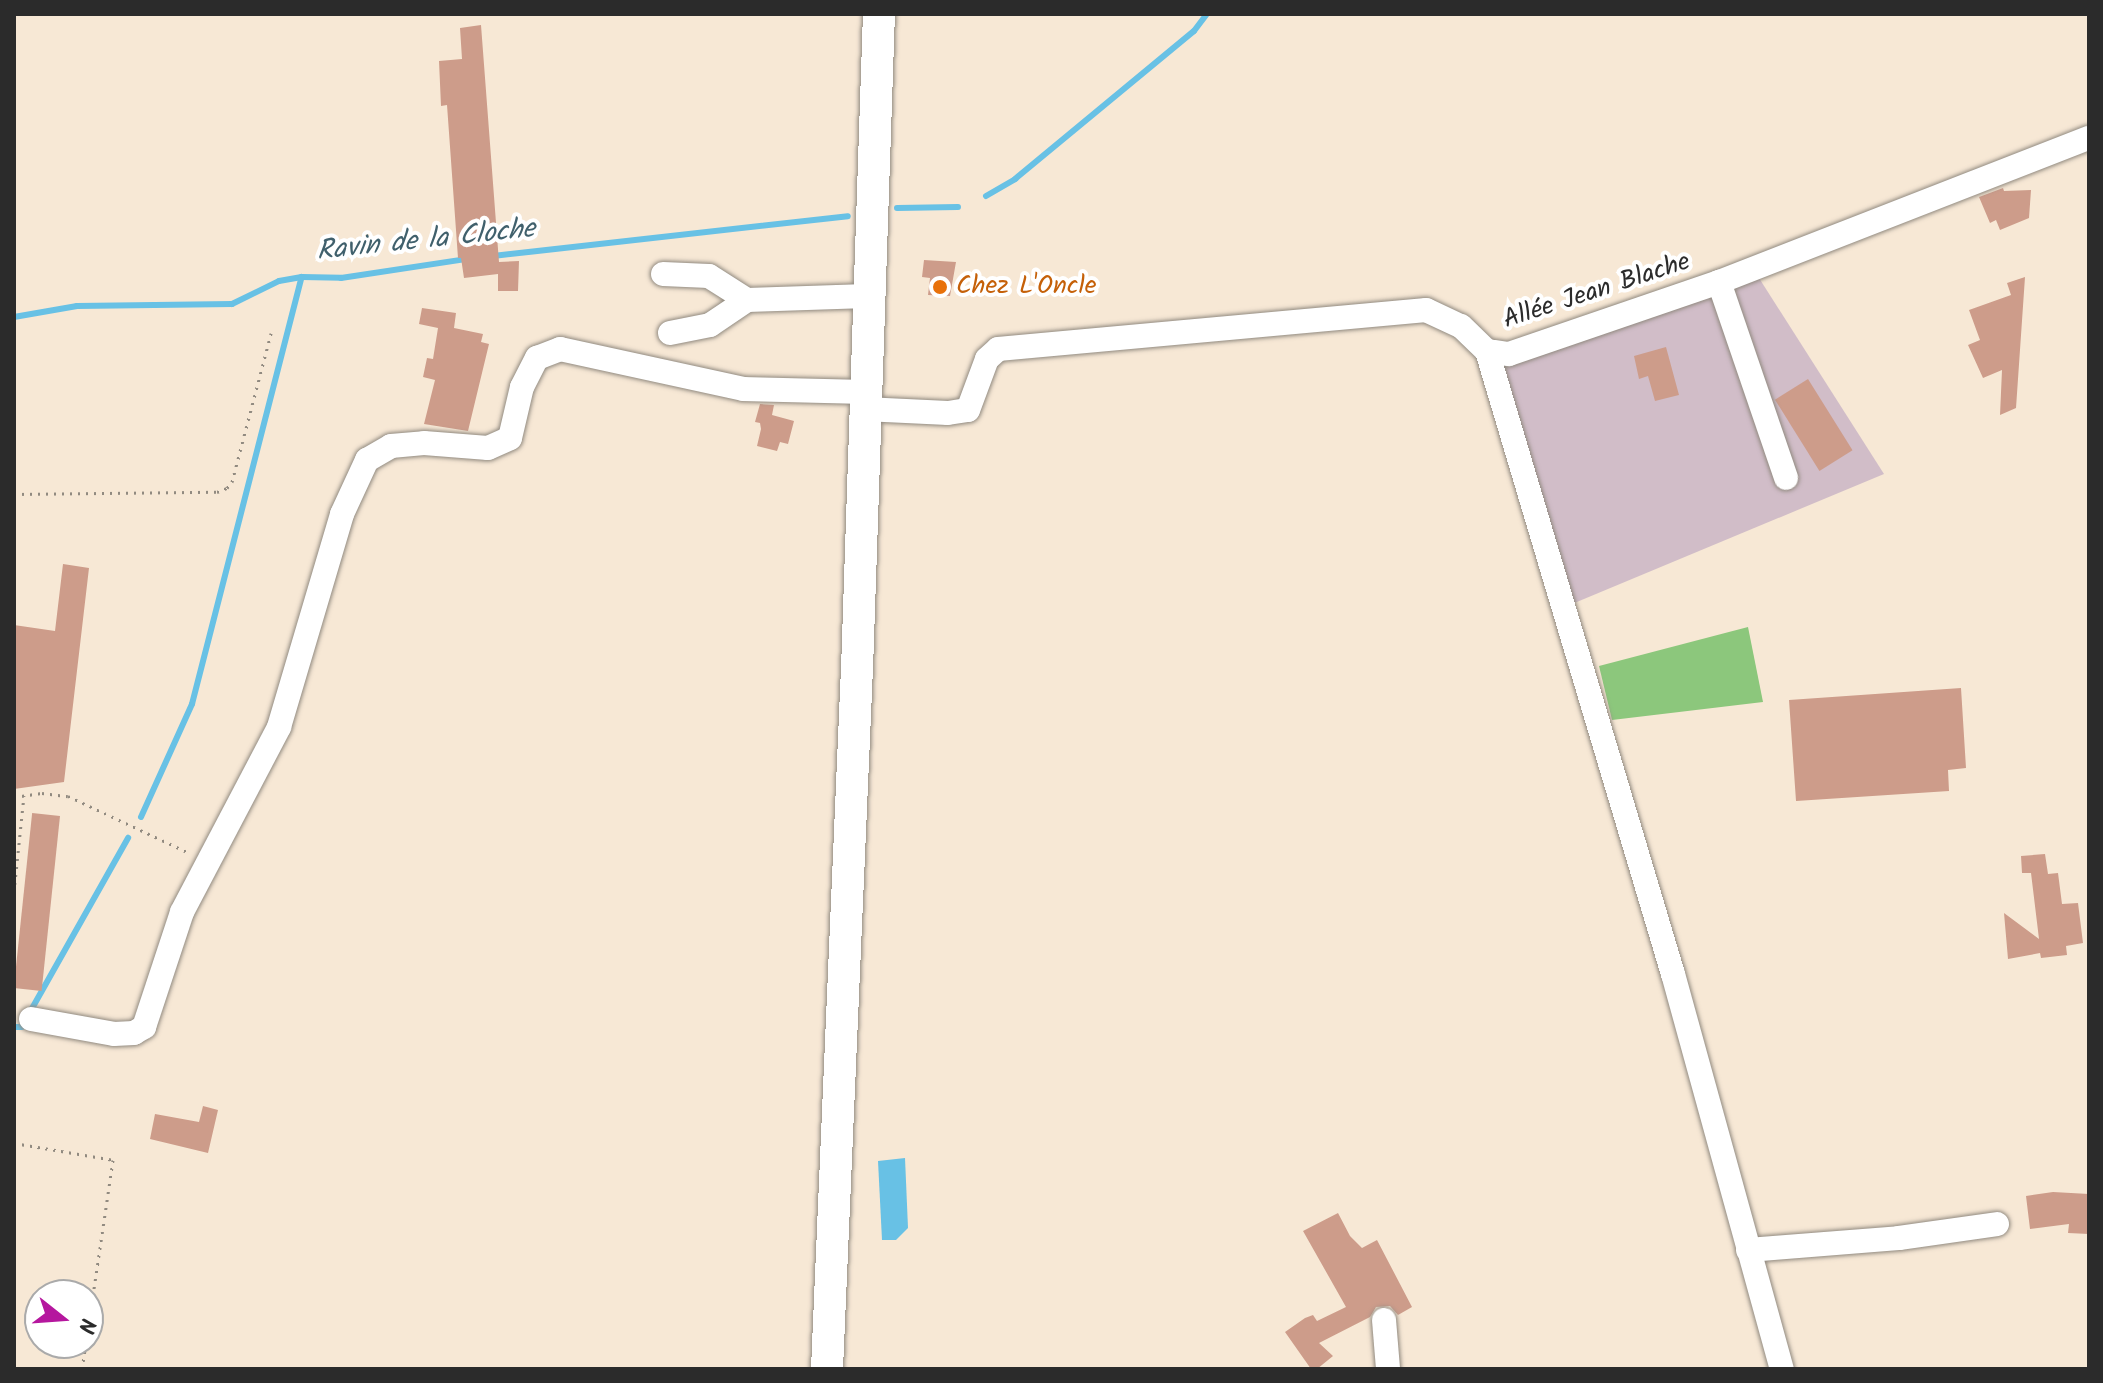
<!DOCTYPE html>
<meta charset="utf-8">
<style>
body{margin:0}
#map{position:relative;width:2103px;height:1383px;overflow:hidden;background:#f7e8d5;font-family:Kalam,sans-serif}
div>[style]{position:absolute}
.industrial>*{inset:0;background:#d1bdc8}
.green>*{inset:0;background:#8cc77c}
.water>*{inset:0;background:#68c1e5}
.stream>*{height:6px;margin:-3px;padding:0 3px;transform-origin:3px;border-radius:3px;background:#68c1e5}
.building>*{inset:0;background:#cd9c8a;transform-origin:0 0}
.path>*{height:3px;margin-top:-1.5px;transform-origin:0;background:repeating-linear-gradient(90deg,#918a80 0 2px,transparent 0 8px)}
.roads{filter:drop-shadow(0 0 2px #918a80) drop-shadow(0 0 2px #918a80)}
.minor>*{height:24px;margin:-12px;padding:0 12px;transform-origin:12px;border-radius:12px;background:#fff}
.major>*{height:32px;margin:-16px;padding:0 16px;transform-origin:16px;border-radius:16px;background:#fff}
.dots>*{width:22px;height:22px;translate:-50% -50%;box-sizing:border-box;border:4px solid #fff;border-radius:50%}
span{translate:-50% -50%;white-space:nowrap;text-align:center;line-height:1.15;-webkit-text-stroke:8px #fff;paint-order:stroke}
.food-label{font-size:26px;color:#c56008}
.left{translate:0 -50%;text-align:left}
.street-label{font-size:26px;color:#2b2b2b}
.water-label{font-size:28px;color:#40606c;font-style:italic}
.frame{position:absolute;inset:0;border:16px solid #2b2b2b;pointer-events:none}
.north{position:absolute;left:24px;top:1279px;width:80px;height:80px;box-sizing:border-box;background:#fff;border:2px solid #aaa;border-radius:50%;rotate:107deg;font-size:22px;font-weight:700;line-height:32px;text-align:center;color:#2b2b2b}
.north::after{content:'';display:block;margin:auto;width:28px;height:36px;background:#b5179e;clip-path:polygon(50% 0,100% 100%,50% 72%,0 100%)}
</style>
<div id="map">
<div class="industrial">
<div style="clip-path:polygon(1759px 278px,1884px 474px,1572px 604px,1500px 366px)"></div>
</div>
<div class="green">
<div style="clip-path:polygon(1748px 627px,1763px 702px,1612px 720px,1599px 666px)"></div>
</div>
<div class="water">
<div style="clip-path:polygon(905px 1158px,908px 1228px,896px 1240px,882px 1240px,878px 1161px)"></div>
</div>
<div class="stream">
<div style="left:986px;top:196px;width:34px;rotate:-30deg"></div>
<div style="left:1015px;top:179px;width:232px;rotate:-39.6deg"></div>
<div style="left:1194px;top:31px;width:21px;rotate:-53deg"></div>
<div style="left:897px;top:208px;width:61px;rotate:-0.9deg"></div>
<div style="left:493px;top:256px;width:357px;rotate:-6.4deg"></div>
<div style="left:14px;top:317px;width:64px;rotate:-9.9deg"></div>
<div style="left:77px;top:306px;width:155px;rotate:-0.7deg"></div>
<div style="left:232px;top:304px;width:52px;rotate:-26.1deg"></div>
<div style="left:279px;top:281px;width:23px;rotate:-10deg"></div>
<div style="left:302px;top:277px;width:39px;rotate:1deg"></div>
<div style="left:341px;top:278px;width:126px;rotate:-8.6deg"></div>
<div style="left:141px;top:817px;width:124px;rotate:-65.7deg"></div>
<div style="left:192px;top:704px;width:441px;rotate:-75.6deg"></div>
<div style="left:30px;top:1012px;width:200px;rotate:-60.6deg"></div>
<div style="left:14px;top:1027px;width:8px"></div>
</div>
<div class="building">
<div style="clip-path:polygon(481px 25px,499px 262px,519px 261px,518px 291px,498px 291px,498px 274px,464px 278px,461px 258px,458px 258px,447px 105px,441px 106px,439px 61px,462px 59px,460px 28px)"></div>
<div style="clip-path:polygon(2003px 188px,2004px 191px,2031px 190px,2029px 218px,2000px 230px,1996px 220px,1990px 223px,1979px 197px)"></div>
<div style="clip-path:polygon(924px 260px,956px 262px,950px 296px,928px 295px,930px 278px,922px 277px)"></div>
<div style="clip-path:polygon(2025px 277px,2016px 408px,2000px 415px,2002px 370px,1983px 378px,1968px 345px,1980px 340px,1969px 310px,2011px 295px,2007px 283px)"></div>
<div style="clip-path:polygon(422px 308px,456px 313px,454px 328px,483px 334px,481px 342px,489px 344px,468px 431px,424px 424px,435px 380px,423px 377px,427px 358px,433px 359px,438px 328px,419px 324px)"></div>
<div style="clip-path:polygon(1666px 347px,1679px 395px,1655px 401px,1648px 376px,1639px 379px,1634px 356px)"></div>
<div style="left:1808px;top:379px;width:84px;height:39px;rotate:58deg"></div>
<div style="clip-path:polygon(760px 404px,774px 405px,772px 415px,794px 421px,788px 444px,780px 442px,777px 451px,757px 446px,761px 429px,760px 423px,755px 422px)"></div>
<div style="clip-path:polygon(63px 564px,89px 568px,64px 782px,14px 789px,14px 625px,55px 631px)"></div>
<div style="clip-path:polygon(1961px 688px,1966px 768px,1948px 770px,1949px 791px,1796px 801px,1789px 700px)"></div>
<div style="left:60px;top:816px;width:176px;height:28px;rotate:96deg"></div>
<div style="clip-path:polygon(2045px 854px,2048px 874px,2058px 873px,2062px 904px,2078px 903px,2083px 943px,2066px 946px,2067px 955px,2041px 958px,2040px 953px,2008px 959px,2004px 913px,2039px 939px,2031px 873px,2022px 873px,2021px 856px)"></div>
<div style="clip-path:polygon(203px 1106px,218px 1110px,208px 1153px,150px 1139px,155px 1114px,199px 1122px)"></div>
<div style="clip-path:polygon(2053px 1192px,2089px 1194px,2089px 1234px,2068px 1233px,2069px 1224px,2030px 1229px,2026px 1196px)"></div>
<div style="clip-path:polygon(1338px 1213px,1350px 1236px,1362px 1248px,1377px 1240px,1412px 1307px,1398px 1315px,1390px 1306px,1376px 1307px,1370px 1317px,1319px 1343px,1333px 1356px,1317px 1369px,1311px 1369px,1285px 1332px,1305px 1318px,1313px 1315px,1317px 1321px,1346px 1307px,1303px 1231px)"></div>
</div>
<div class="path">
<div style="left:14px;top:494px;width:203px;rotate:-0.6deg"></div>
<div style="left:217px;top:492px;width:11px;rotate:-22deg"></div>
<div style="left:227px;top:488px;width:8px;rotate:-50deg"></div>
<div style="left:232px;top:482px;width:154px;rotate:-75.3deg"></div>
<div style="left:14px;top:797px;width:28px;rotate:-8deg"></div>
<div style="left:42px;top:793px;width:26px;rotate:7deg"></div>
<div style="left:68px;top:796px;width:132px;rotate:25.2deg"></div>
<div style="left:14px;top:892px;width:97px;rotate:-84.1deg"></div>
<div style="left:14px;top:1143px;width:100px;rotate:9.7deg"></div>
<div style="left:113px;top:1160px;width:172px;rotate:98.4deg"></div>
<div style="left:82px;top:1369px;width:26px;rotate:-81deg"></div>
</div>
<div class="roads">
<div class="minor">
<div style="left:663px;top:274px;width:46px;rotate:2.5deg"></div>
<div style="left:709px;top:276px;width:45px;rotate:32.3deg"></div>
<div style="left:747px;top:300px;width:120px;rotate:-1.9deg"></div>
<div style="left:1719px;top:282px;width:207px;rotate:71.1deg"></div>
<div style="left:670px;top:333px;width:41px;rotate:-11.3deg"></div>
<div style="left:710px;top:325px;width:45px;rotate:-34deg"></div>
<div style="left:1487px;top:351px;width:650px;rotate:73.38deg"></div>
<div style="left:1673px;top:974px;width:410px;rotate:74.6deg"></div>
<div style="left:864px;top:409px;width:84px;rotate:2.7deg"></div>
<div style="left:948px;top:413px;width:20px;rotate:-9deg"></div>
<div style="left:968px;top:410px;width:54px;rotate:-69.6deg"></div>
<div style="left:987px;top:359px;width:15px;rotate:-42deg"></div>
<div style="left:998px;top:349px;width:430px;rotate:-5.2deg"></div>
<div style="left:1426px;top:310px;width:38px;rotate:25deg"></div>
<div style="left:1461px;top:326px;width:36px;rotate:44deg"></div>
<div style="left:1487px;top:351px;width:22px;rotate:8deg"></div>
<div style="left:1509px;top:354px;width:222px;rotate:-18.9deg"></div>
<div style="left:1719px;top:282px;width:397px;rotate:-21.3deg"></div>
<div style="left:31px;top:1019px;width:84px;rotate:10.2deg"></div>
<div style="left:114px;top:1034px;width:20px;rotate:-3deg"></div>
<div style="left:134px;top:1033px;width:12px;rotate:-31deg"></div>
<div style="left:144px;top:1027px;width:121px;rotate:-71.7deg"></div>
<div style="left:182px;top:912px;width:209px;rotate:-62.3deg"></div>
<div style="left:279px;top:727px;width:222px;rotate:-73.5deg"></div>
<div style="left:342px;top:514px;width:60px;rotate:-65.2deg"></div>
<div style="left:367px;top:460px;width:28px;rotate:-30deg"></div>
<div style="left:391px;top:446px;width:33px;rotate:-5deg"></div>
<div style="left:424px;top:443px;width:64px;rotate:4.5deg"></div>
<div style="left:488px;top:448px;width:24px;rotate:-24deg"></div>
<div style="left:510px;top:438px;width:52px;rotate:-76.8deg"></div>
<div style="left:522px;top:387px;width:33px;rotate:-63deg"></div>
<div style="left:537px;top:358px;width:25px;rotate:-21deg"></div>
<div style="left:560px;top:349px;width:188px;rotate:12.3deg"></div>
<div style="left:744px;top:389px;width:120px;rotate:1.4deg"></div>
<div style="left:1748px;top:1250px;width:151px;rotate:-4.5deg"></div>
<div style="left:1899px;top:1238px;width:99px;rotate:-8.1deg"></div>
<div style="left:1384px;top:1320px;width:49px;rotate:85.3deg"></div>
</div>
<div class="major">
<div style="left:827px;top:1369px;width:701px;rotate:-87.55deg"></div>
<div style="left:857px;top:669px;width:655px;rotate:-88.08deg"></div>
</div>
</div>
<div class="dots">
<div style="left:940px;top:287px;background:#e8710a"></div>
</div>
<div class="food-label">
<span class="left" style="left:956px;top:287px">Chez L'Oncle</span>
</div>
<div class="street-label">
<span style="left:1597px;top:292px;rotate:-18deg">Allée Jean Blache</span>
</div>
<div class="water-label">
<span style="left:426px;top:241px;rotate:-6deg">Ravin de la Cloche</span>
</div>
<div class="frame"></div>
<div class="north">N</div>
</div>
